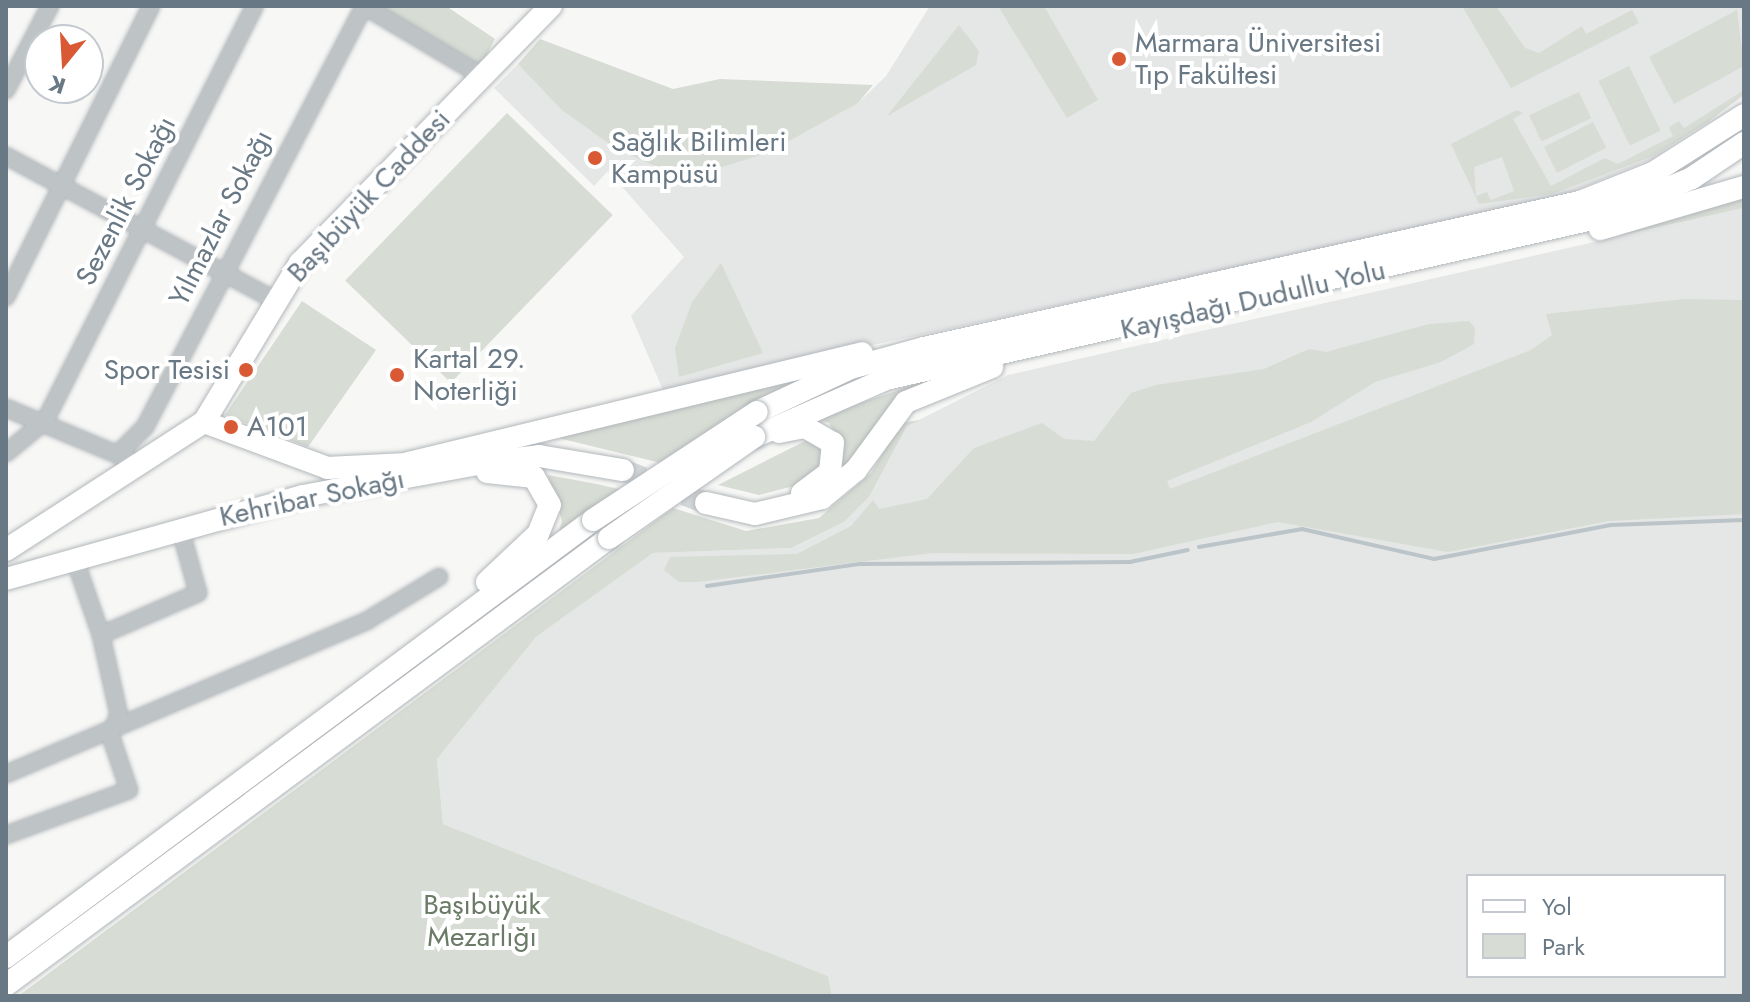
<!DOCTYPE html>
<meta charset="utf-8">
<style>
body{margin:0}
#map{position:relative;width:1750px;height:1002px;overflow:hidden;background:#f7f7f5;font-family:Jost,sans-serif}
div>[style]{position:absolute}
.built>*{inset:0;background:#e5e6e6}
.green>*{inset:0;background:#d7dcd4;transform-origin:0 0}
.stream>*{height:4px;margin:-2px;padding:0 2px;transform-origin:2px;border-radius:2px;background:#bac4c9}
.major-tunnel>*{height:22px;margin-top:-11px;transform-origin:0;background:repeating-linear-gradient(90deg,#d3d7d9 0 22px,transparent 0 33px)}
.roads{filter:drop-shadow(0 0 2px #b2b7bb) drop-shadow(0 0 2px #b2b7bb)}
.minor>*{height:16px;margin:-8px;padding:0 8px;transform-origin:8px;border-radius:8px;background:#bec3c6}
.major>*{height:22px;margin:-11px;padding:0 11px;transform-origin:11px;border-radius:11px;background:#fff}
.bridges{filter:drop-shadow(0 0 2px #b2b7bb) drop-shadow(0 0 2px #b2b7bb)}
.major-bridge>*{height:22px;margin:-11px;padding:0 11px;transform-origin:11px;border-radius:11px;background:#fff}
.dots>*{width:22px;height:22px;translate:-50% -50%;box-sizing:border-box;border:4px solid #fff;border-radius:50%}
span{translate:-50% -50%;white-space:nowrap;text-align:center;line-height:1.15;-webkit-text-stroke:8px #fff;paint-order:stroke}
.poi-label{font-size:28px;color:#687884}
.left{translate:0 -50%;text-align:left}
.right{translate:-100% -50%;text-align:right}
.street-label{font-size:28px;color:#687884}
.park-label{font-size:28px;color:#6b7b67}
.frame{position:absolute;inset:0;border:8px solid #687884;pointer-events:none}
.legend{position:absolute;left:1466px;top:874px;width:260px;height:104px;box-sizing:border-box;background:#fff;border:2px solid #c3c9ce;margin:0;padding:10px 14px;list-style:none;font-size:24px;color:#687884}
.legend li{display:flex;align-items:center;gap:16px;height:40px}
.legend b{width:40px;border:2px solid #c3c9ce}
.north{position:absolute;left:24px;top:24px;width:80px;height:80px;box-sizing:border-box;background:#fff;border:2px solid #c3c9ce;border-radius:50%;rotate:198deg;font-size:22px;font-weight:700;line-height:32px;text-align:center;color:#687884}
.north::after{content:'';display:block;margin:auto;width:28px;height:36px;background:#d85934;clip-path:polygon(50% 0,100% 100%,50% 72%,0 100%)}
</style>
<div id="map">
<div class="built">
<div style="clip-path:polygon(930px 6px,1744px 6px,1744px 96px,1654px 158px,1554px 199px,663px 390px,631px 316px,684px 257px,608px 171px,594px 186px,494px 88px,518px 64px,615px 148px,683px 179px,858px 103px,886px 76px)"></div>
<div style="clip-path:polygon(evenodd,1744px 208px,1744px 996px,832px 996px,828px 976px,443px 824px,437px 759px,536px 637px,653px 553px,793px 548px,844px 522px,869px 497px,907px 426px,1008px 375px,1744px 208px,1468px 876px,1724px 876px,1724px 976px,1468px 976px,1468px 876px)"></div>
</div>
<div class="green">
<div style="clip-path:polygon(372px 6px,446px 6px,495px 39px,480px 67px)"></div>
<div style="clip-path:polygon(998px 6px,1044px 6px,1098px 100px,1067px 118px)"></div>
<div style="clip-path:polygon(1462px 6px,1496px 6px,1525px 48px,1539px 53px,1582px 26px,1586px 34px,1632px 10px,1639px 23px,1511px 88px)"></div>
<div style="clip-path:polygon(1737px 10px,1744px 66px,1674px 104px,1649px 57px)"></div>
<div style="clip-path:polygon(959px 25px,979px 51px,976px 65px,887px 116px)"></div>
<div style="clip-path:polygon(540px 39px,673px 89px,720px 79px,873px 85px,858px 103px,767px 153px,683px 179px,615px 148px,562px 110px,518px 64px)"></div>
<div style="left:1629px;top:66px;width:72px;height:34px;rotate:64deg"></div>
<div style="clip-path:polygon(evenodd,1744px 90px,1744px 94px,1707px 123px,1653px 156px,1552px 194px,1479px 204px,1451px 144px,1517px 110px,1523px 113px,1513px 119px,1551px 186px,1605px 158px,1618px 164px,1673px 136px,1669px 127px,1679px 121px,1684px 128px,1744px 90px,1502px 157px,1514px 191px,1491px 200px,1487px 192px,1476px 196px,1474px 167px,1502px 157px)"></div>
<div style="left:1579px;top:92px;width:29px;height:55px;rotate:65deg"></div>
<div style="left:507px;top:113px;width:147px;height:233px;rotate:44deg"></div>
<div style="left:1593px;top:122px;width:29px;height:55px;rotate:63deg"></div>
<div style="clip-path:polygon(1744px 196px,1744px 208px,1615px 237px,1630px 230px)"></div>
<div style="clip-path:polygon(721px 263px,763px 353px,679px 377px,675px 348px,692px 302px)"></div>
<div style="clip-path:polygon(1685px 299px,1744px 300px,1744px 514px,1609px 521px,1448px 552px,1278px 522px,1133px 554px,932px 553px,697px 582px,679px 582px,664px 570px,670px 557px,797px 554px,851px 526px,873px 500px,879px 509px,927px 499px,974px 448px,1042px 423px,1064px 439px,1094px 441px,1131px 393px,1156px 385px,1264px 369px,1309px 349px,1326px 352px,1429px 324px,1469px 321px,1475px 328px,1474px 344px,1441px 362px,1375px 382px,1311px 422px,1167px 481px,1170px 489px,1531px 350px,1552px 335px,1546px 314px)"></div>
<div style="clip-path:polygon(302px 301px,376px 350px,308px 447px,225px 415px)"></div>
<div style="clip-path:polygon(825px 369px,661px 463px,550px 436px)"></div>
<div style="clip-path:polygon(923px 382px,893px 403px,833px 484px,840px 445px,829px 423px,815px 418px)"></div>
<div style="clip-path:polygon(920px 420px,907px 426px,869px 497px,844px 522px,792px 548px,653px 553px,536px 637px,437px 759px,443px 824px,828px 976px,832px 996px,21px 994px,673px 508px,746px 531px,819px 518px,871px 473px,901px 423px)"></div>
<div style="clip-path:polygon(811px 438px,828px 461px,813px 481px,759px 495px,718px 485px)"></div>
<div style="clip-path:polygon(548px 475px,597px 484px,626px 491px,558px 535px,562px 521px)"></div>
</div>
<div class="stream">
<div style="left:1199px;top:547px;width:105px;rotate:-9.9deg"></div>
<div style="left:1302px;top:529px;width:135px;rotate:12.8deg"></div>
<div style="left:1434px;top:559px;width:180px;rotate:-10.9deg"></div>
<div style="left:1611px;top:525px;width:133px;rotate:-2.2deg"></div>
<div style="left:707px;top:586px;width:155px;rotate:-8.2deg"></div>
<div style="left:860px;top:564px;width:270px;rotate:-0.4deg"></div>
<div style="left:1130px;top:562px;width:59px;rotate:-11.7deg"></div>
</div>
<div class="major-tunnel">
<div style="left:623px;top:470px;width:89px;rotate:21.7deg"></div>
</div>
<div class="roads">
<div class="minor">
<div style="left:6px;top:90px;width:95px;rotate:-62.4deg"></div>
<div style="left:6px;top:156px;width:306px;rotate:28.2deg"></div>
<div style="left:6px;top:297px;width:325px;rotate:-63.5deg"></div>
<div style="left:6px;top:408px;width:132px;rotate:22.7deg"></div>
<div style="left:121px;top:451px;width:34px;rotate:-45deg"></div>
<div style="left:145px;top:427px;width:475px;rotate:-62.5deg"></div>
<div style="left:364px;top:6px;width:137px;rotate:30.7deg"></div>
<div style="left:6px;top:453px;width:50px;rotate:-39.4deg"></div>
<div style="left:45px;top:421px;width:465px;rotate:-63.2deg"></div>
<div style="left:101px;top:635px;width:106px;rotate:-23.4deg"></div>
<div style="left:198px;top:593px;width:67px;rotate:-105.5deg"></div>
<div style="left:6px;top:774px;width:393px;rotate:-23deg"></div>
<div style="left:368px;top:620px;width:83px;rotate:-31.2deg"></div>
<div style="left:6px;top:835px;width:131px;rotate:-20.1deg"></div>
<div style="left:129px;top:790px;width:59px;rotate:-108.7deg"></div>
<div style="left:110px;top:734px;width:21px;rotate:-65deg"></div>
<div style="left:119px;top:715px;width:82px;rotate:-102.7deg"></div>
<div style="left:101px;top:635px;width:79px;rotate:-109.1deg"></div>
</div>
<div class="major">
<div style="left:1600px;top:229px;width:150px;rotate:-16.3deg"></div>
<div style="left:757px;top:412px;width:104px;rotate:-25.1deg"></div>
<div style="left:851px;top:368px;width:76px;rotate:-15.3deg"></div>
<div style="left:924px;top:348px;width:672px;rotate:-12.55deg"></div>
<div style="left:1580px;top:202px;width:79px;rotate:-21.7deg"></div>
<div style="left:1653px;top:173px;width:108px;rotate:-32.5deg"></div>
<div style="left:204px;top:422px;width:132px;rotate:20.4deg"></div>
<div style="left:328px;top:468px;width:78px;rotate:-2.9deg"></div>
<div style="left:779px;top:432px;width:26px;rotate:-11deg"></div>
<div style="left:805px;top:427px;width:32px;rotate:30deg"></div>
<div style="left:833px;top:443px;width:29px;rotate:96deg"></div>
<div style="left:830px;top:472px;width:35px;rotate:143deg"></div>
<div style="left:754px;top:437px;width:144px;rotate:-23.7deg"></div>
<div style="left:886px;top:379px;width:729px;rotate:-12.76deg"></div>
<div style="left:1597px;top:218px;width:103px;rotate:-22.8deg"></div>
<div style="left:1692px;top:178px;width:63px;rotate:-33.9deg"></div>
<div style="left:408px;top:463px;width:467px;rotate:-13.6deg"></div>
<div style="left:706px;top:503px;width:50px;rotate:12.7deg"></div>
<div style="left:755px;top:514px;width:69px;rotate:-13.4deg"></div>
<div style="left:822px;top:498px;width:44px;rotate:-39.5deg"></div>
<div style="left:856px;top:470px;width:84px;rotate:-53.7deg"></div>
<div style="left:906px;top:402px;width:93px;rotate:-22.1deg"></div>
<div style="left:6px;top:550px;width:236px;rotate:-32.9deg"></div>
<div style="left:204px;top:422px;width:186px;rotate:-58.9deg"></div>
<div style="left:300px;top:263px;width:359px;rotate:-45.7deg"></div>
<div style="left:6px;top:579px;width:308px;rotate:-15.6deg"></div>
<div style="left:303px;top:496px;width:189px;rotate:-10.4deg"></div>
<div style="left:489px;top:462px;width:50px;rotate:-6.8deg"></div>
<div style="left:539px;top:456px;width:85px;rotate:9.5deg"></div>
<div style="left:487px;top:582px;width:70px;rotate:-43.3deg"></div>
<div style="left:538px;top:534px;width:31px;rotate:-68deg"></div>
<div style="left:550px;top:505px;width:32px;rotate:-120deg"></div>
<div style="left:534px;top:477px;width:47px;rotate:-173.9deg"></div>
<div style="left:6px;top:957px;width:732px;rotate:-36.67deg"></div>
<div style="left:6px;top:985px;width:751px;rotate:-36.55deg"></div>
</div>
</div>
<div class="bridges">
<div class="major-bridge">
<div style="left:593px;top:520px;width:196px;rotate:-33.4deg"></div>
<div style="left:609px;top:538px;width:177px;rotate:-34.9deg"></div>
</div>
</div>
<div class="dots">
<div style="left:1119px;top:59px;background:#d85934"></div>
<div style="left:595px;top:158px;background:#d85934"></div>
<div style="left:246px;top:370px;background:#d85934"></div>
<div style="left:397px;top:375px;background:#d85934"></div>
<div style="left:231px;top:427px;background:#d85934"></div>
</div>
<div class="poi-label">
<span class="left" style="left:1135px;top:59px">Marmara Üniversitesi<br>Tıp Fakültesi</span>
<span class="left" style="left:611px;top:158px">Sağlık Bilimleri<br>Kampüsü</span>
<span class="left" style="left:413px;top:375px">Kartal 29.<br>Noterliği</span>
<span class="right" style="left:230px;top:370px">Spor Tesisi</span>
<span class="left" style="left:247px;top:427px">A101</span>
</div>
<div class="street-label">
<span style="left:369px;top:196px;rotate:-47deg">Başıbüyük Caddesi</span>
<span style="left:126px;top:201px;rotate:-63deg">Sezenlik Sokağı</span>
<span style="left:221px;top:218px;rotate:-63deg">Yılmazlar Sokağı</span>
<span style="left:1253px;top:300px;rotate:-13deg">Kayışdağı Dudullu Yolu</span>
<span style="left:312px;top:498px;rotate:-12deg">Kehribar Sokağı</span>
</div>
<div class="park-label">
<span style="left:482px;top:921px">Başıbüyük<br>Mezarlığı</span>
</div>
<div class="frame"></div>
<ul class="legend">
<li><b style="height:10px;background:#fff"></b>Yol</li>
<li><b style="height:22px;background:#d7dcd4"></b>Park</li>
</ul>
<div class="north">K</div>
</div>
